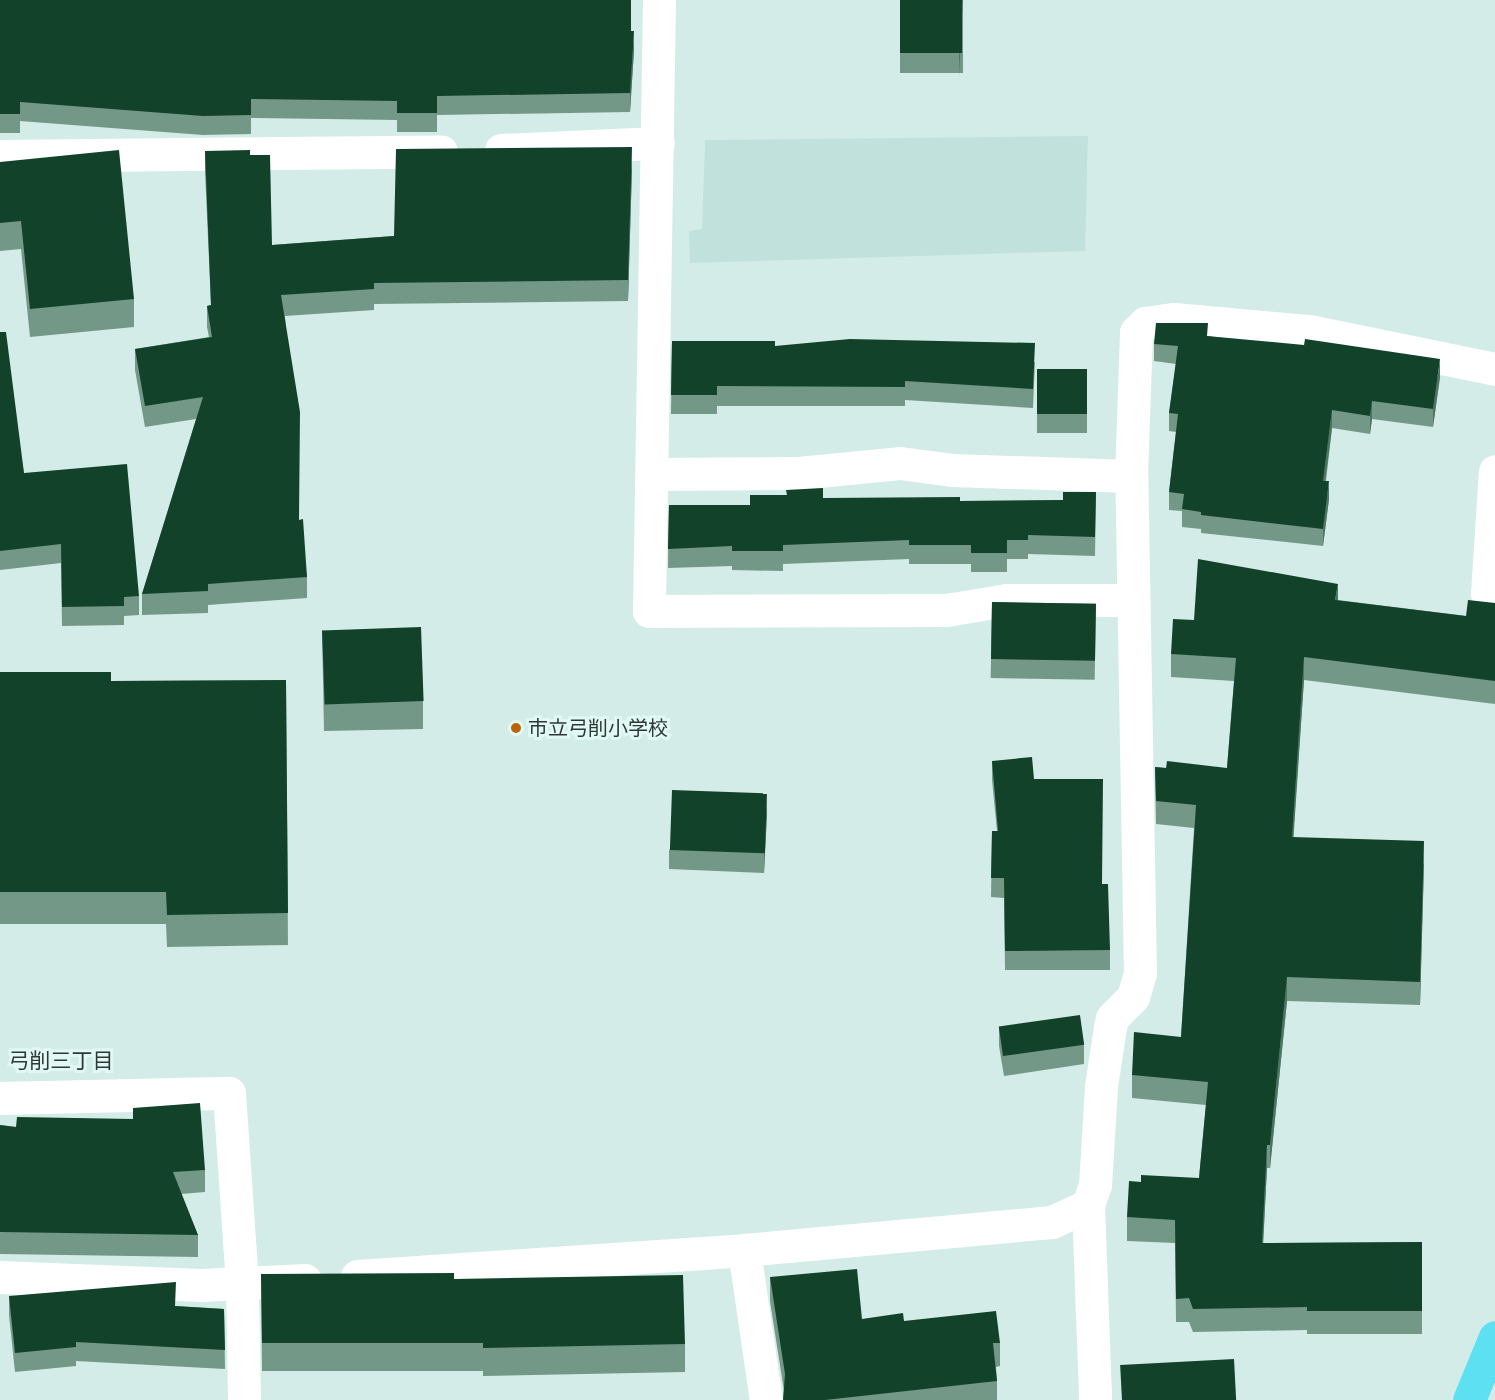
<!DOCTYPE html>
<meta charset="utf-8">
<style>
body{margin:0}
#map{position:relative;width:1495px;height:1400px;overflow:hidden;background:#d4ece7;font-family:Cabin,"Noto Sans JP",sans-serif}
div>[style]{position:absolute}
.built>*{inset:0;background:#c1e2dc}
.street>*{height:33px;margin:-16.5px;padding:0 16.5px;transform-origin:16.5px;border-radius:16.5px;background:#fff}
.highway>*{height:33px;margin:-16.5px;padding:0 16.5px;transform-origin:16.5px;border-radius:16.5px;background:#5de1f2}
.wall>*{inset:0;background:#739888;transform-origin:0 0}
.shaded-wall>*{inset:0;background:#4c7663}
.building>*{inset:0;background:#12432a;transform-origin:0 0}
.dots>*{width:16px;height:16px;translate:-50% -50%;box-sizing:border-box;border:3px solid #e1f9f4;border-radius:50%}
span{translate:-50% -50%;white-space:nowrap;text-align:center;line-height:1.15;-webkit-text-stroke:6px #e1f9f4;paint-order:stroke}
.poi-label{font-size:20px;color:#2f3836}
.left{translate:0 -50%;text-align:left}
.neighbourhood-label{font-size:21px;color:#2f3836}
</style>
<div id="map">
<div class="built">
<div style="clip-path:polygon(1088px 136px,1085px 251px,690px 263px,689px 231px,702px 229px,705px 140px)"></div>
</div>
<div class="street">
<div style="left:659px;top:0;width:611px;rotate:90.94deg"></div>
<div style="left:649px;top:611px;width:297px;rotate:-0.2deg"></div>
<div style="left:946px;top:610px;width:62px;rotate:-9.3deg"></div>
<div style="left:1007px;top:600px;width:125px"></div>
<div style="left:501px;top:150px;width:157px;rotate:-2.6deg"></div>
<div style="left:0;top:156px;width:441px;rotate:-0.6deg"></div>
<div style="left:652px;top:474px;width:146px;rotate:-0.4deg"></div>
<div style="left:798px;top:473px;width:102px;rotate:-5.6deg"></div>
<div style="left:900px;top:463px;width:52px;rotate:7.7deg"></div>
<div style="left:952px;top:470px;width:179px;rotate:1.9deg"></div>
<div style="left:1487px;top:594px;width:123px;rotate:-86.3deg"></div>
<div style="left:0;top:1098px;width:229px;rotate:-1.3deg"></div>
<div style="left:229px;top:1093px;width:191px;rotate:86.1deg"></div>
<div style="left:242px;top:1284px;width:116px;rotate:89deg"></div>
<div style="left:1088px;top:1205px;width:195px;rotate:87.9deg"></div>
<div style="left:744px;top:1250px;width:152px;rotate:81.7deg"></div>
<div style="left:357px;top:1276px;width:388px;rotate:-3.8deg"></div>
<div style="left:744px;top:1250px;width:309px;rotate:-5.2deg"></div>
<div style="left:1052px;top:1222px;width:40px;rotate:-25deg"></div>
<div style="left:1088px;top:1205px;width:21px;rotate:-71deg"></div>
<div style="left:1095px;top:1185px;width:99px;rotate:-86.5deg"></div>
<div style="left:1101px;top:1086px;width:60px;rotate:-81.3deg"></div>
<div style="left:1110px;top:1027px;width:9px;rotate:-77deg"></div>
<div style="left:1112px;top:1018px;width:30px;rotate:-45deg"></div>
<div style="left:1133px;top:997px;width:25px;rotate:-74deg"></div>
<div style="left:1140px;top:973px;width:497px;rotate:-91deg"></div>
<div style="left:1131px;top:476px;width:144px;rotate:-88deg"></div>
<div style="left:1136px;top:332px;width:13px;rotate:-45deg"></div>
<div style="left:1145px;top:323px;width:29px;rotate:-8deg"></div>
<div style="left:1174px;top:319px;width:136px;rotate:5.1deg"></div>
<div style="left:1309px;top:331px;width:190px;rotate:11.5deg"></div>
<div style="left:0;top:1277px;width:201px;rotate:2.3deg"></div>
<div style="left:201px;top:1285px;width:104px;rotate:-2.8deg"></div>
</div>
<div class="highway">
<div style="left:1469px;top:1400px;width:68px;rotate:-67.6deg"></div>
</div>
<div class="wall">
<div style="clip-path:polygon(0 0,631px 31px,634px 50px,630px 112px,437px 115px,437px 132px,397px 132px,397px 120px,251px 118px,251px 134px,203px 135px,20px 121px,20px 133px,0 133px)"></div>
<div style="left:900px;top:0;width:63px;height:73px"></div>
<div style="clip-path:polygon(205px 151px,250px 155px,272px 245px,394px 236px,632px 169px,628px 301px,374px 304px,374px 310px,285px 316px,299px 520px,307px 577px,307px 598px,208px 605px,208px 613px,142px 615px,142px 594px,196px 419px,145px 427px,135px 370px,135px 349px,209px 337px,207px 327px,207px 306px,211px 305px,205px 172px)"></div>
<div style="clip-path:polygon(0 162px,134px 299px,134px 327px,30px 337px,21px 249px,0 251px)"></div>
<div style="clip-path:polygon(0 332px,24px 473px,139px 596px,139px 615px,124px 616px,124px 625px,62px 626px,61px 563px,0 570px)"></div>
<div style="clip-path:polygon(1208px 336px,1440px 377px,1433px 427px,1372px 419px,1370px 434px,1332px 428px,1326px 481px,1329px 499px,1323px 546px,1201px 533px,1201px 529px,1182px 527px,1182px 511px,1169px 510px,1169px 492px,1176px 432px,1169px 431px,1169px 413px,1176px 364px,1154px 361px,1154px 344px)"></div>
<div style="clip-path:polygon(672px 341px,775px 346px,1035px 362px,1033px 408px,905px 400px,905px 406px,717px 406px,717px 414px,671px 414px)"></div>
<div style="left:1037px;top:369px;width:50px;height:64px"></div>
<div style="clip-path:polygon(1096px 492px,1095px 556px,1028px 554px,1028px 559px,1007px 559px,1007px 572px,971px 572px,971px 564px,909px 564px,909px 559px,783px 564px,783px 571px,732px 570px,732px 566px,668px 568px,669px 505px,750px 505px,823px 498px,960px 501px,1063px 500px)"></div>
<div style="clip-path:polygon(1338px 600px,1466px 616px,1495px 603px,1495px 704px,1304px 680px,1293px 837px,1424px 864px,1420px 1005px,1287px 1001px,1270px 1168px,1267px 1168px,1263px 1243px,1422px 1242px,1422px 1334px,1307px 1334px,1307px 1330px,1193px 1332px,1189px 1322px,1176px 1322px,1175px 1243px,1127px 1241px,1127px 1217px,1141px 1182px,1199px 1178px,1206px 1105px,1132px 1098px,1132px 1075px,1181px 1037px,1194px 828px,1156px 824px,1155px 767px,1166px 768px,1227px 768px,1234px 681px,1171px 677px,1171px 654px,1194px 620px)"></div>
<div style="left:992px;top:602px;width:104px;height:76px;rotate:1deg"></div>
<div style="clip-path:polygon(322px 630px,423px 701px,423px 729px,324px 731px)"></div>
<div style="clip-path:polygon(0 672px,111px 681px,286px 680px,288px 945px,167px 947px,166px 924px,0 924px)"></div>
<div style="clip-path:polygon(992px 761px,1034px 779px,1102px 884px,1110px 950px,1110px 970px,1005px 970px,1004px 898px,991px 897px,992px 831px,997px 831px,992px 780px)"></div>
<div style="clip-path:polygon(767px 813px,764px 873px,669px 869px,669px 850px)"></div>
<div style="clip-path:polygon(999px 1027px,1084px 1045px,1084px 1064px,1004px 1076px,999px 1046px)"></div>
<div style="clip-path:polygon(133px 1108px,205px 1170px,205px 1192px,181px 1194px,198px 1235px,198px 1257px,0 1254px,0 1125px,16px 1127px,133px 1119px)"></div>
<div style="clip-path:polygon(261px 1274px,454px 1279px,685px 1344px,685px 1372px,483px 1376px,483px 1371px,262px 1371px)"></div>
<div style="clip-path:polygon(770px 1277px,862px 1319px,904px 1321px,1000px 1343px,1000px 1366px,996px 1367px,997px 1381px,997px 1400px,783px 1400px,784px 1391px,770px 1301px)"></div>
<div style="clip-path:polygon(9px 1296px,224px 1309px,225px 1369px,76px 1361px,76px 1366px,15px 1372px,9px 1315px)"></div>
</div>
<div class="shaded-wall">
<div style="clip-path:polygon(962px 0,963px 0,959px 76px,959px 57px)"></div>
<div style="clip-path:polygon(634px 31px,634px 50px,630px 112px,630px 93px)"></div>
<div style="clip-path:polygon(632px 147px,632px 169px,628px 301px,628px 280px)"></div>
<div style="clip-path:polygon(1440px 359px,1440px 377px,1433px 427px,1433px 409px)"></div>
<div style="clip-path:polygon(1372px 401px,1372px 419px,1370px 434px,1370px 416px)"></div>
<div style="clip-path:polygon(1332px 410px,1332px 428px,1323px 498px,1323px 481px)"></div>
<div style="clip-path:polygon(1329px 481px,1329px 499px,1323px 546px,1323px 529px)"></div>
<div style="clip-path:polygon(1338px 584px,1338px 607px,1335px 600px)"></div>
<div style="clip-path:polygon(1304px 657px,1304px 680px,1292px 860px,1292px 837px)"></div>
<div style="clip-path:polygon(767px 794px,767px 813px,764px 873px,764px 854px)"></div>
<div style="clip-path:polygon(1424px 841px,1424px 864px,1420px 1005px,1420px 982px)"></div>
<div style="clip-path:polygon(1287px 977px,1287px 1001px,1270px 1168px,1270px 1145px)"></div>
<div style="clip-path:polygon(1267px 1145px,1267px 1168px,1262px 1266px,1262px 1243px)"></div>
</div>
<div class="building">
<div style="clip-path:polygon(0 0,631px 0,631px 31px,634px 31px,630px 93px,437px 96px,437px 113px,397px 113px,397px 101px,251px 99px,251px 115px,203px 116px,20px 102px,20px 114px,0 114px)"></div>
<div style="left:900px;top:0;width:62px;height:53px"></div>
<div style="clip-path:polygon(632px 147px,628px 280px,374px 283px,374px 289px,281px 295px,300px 412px,299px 520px,303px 519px,307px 577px,208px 584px,208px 591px,142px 594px,203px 397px,145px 406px,135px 349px,212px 337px,207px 306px,211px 305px,205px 151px,250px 150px,250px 155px,270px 155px,272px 245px,394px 236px,396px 149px)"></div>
<div style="clip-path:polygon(119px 150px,134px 299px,30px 309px,21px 221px,0 223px,0 162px)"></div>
<div style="clip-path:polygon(1156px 323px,1208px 323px,1207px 336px,1304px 345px,1305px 339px,1440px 359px,1433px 409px,1372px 401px,1370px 416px,1332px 410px,1323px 481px,1329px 481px,1323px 529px,1201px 515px,1201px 512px,1182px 509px,1184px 494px,1169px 492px,1178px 414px,1169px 413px,1178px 346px,1154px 344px)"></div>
<div style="clip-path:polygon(0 332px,6px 332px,24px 473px,127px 464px,139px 596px,124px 597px,124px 606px,62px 607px,61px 544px,0 551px)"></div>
<div style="clip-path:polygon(850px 339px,1035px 343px,1033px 389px,905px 381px,905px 387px,717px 386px,717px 395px,671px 395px,672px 341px,775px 341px,775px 346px)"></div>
<div style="left:1037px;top:369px;width:50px;height:45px"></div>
<div style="clip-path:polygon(823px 488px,823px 498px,960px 497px,960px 501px,1063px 500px,1063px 492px,1096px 492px,1095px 537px,1028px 535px,1028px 540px,1007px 540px,1007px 553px,971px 553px,971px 545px,909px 545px,909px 540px,783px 545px,783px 551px,732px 551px,732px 546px,668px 549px,669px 505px,750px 505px,750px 495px,787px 495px,786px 490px)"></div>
<div style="clip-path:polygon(1198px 559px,1338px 584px,1335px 600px,1466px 616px,1468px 600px,1495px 603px,1495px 681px,1304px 657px,1292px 837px,1424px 841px,1420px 982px,1287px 977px,1270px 1145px,1267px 1145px,1262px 1243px,1422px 1242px,1422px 1311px,1307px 1311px,1307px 1307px,1193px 1309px,1189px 1298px,1176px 1299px,1175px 1220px,1127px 1217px,1129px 1181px,1141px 1182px,1141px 1175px,1199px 1178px,1208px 1082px,1132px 1075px,1134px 1032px,1181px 1037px,1196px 805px,1156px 801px,1155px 767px,1166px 768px,1167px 761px,1227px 768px,1236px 658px,1171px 654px,1173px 619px,1194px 620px)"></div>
<div style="left:992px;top:602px;width:104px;height:57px;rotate:1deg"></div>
<div style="left:421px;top:627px;width:74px;height:99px;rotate:88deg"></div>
<div style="clip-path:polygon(0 672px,111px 672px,111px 681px,286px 680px,288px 913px,167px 915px,166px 892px,0 892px)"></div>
<div style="clip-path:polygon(1032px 757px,1034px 779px,1103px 779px,1102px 884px,1108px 884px,1110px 950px,1005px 951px,1004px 878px,991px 878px,992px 831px,998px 831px,992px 761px)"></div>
<div style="left:672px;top:790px;width:95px;height:60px;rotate:2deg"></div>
<div style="left:1080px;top:1015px;width:30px;height:82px;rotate:82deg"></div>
<div style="clip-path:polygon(200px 1103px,205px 1170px,173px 1172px,198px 1235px,0 1232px,0 1125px,16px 1127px,17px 1117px,133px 1119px,133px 1108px)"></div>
<div style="clip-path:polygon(857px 1269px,862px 1319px,903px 1313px,904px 1321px,996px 1311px,1000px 1343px,993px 1343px,997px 1381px,825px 1400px,783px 1400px,785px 1374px,770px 1277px)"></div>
<div style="clip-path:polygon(454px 1273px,454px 1279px,683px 1275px,685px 1344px,483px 1348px,483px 1343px,262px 1343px,261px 1274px)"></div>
<div style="clip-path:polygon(176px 1282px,175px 1306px,224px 1309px,225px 1350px,76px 1342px,76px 1347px,15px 1353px,9px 1296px)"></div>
<div style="left:1234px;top:1359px;width:41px;height:114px;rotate:87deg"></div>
</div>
<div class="dots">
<div style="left:516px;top:728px;background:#be6407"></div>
</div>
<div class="poi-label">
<span class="left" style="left:528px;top:728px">市立弓削小学校</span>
</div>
<div class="neighbourhood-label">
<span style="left:61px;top:1061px">弓削三丁目</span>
</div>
</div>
